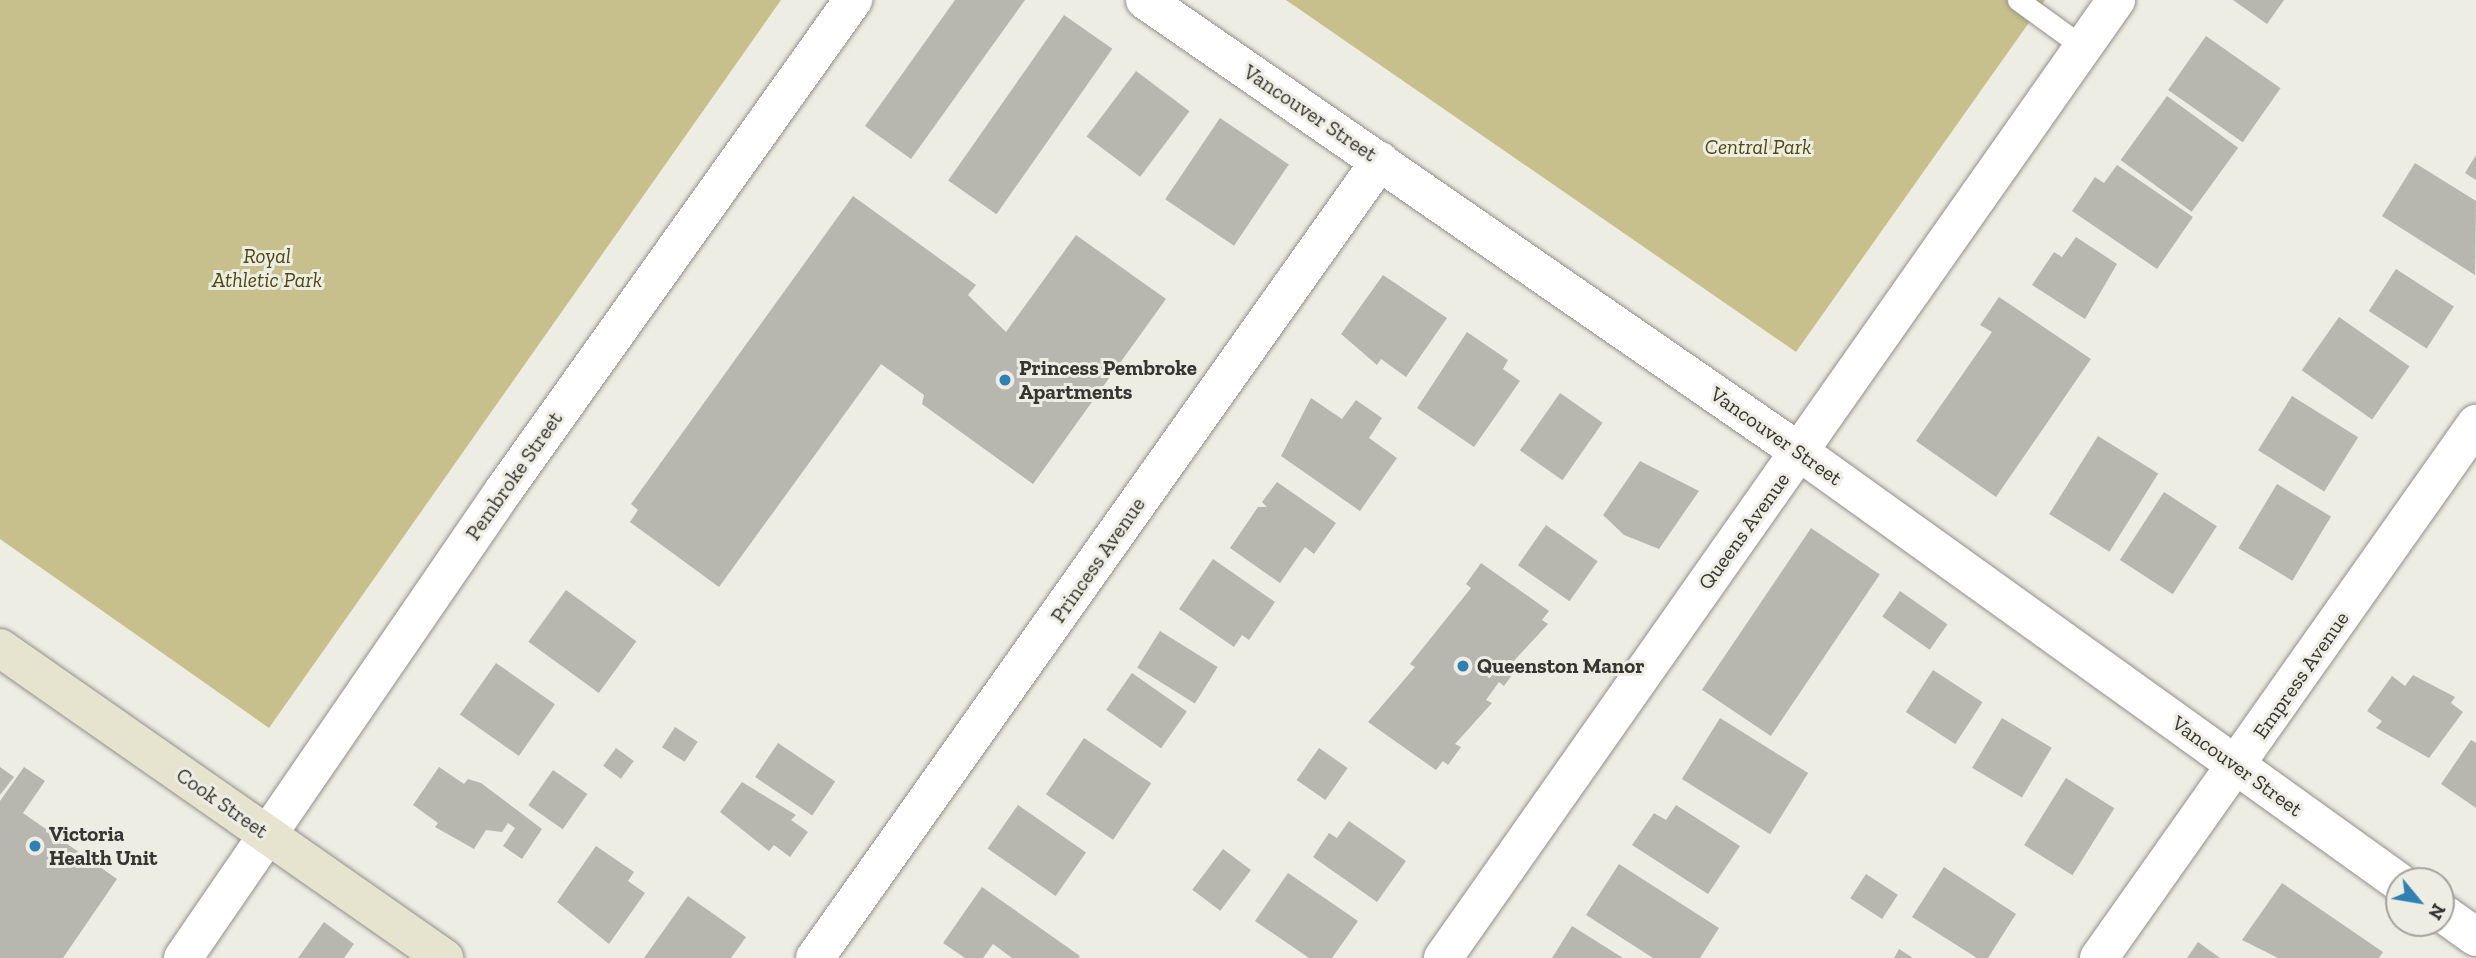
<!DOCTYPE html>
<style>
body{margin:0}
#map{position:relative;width:2476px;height:958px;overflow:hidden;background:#eeede4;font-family:"Zilla Slab",serif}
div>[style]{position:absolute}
.green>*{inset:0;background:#c7c08c}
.building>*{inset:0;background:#b8b7af;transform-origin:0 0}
.roads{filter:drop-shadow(0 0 2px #92918a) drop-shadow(0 0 2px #92918a)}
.lane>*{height:21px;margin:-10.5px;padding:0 10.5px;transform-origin:10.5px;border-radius:10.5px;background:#fff}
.street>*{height:38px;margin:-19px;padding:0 19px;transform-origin:19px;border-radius:19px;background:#fff}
.secondary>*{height:38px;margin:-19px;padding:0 19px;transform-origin:19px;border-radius:19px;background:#e6e3ce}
.dots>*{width:19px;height:19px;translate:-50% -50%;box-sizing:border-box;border:4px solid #eeede4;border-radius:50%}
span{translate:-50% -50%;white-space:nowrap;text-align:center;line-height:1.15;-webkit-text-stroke:6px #eeede4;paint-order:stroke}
.street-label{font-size:21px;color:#353531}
.park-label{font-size:21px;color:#51480c;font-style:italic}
.poi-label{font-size:21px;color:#353531;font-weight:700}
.left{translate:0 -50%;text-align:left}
.north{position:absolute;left:2385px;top:867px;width:70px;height:70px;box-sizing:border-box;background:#eeede4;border:2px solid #a4a39c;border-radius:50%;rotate:120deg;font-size:19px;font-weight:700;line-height:28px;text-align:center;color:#353531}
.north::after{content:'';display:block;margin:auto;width:24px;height:32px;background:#2e81b1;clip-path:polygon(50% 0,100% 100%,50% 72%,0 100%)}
</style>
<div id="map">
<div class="green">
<div style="clip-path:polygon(0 0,781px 0,269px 728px,0 539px)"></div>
<div style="clip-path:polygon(1286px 0,2045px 0,1796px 352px)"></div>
</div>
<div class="building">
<div style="clip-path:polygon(955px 0,1025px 0,911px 159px,865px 126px)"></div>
<div style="clip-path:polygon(2233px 0,2284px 0,2267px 24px)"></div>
<div style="left:1064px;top:15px;width:59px;height:202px;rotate:35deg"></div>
<div style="left:2206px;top:36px;width:91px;height:66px;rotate:35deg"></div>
<div style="left:1136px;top:71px;width:67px;height:82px;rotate:37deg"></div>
<div style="left:2167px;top:96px;width:88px;height:79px;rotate:36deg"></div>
<div style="left:1220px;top:118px;width:83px;height:98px;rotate:34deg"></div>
<div style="clip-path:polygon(2476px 155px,2476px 180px,2465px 173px)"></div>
<div style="clip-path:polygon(2415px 163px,2476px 201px,2475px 275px,2382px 216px)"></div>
<div style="clip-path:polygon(2117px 165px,2193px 217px,2157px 269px,2072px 211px,2095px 177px,2104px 183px)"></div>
<div style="clip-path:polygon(853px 196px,976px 285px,968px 295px,1006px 332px,1076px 235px,1166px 299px,1033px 484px,922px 404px,924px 395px,881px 364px,719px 587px,630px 522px,638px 510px,631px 504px)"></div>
<div style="clip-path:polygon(2076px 237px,2117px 264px,2085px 319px,2032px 285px,2054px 252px,2062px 257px)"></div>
<div style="left:2396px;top:269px;width:69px;height:50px;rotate:33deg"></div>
<div style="clip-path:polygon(1383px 275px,1447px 318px,1406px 377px,1381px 359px,1377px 365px,1341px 334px)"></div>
<div style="clip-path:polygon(1999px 297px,2091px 359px,1996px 497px,1916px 441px,1992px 332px,1980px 325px)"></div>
<div style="left:2339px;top:317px;width:86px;height:65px;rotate:35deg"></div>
<div style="clip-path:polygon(1467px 332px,1508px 360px,1503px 369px,1520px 381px,1474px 447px,1417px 408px)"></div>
<div style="left:1560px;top:393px;width:52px;height:70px;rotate:35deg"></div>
<div style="left:2292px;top:396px;width:78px;height:64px;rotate:32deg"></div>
<div style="clip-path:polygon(1311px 398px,1342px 419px,1356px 400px,1382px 418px,1369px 438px,1397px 458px,1360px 511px,1281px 456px)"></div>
<div style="left:2098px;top:436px;width:71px;height:92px;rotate:32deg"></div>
<div style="clip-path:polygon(1640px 461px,1699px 491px,1659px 549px,1624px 535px,1603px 515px)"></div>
<div style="clip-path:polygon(1277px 482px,1336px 523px,1314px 554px,1305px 547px,1280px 583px,1230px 548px,1258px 507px,1267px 507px,1262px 502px)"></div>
<div style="left:2277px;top:484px;width:63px;height:75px;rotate:31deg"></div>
<div style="left:2164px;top:492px;width:63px;height:81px;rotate:33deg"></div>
<div style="left:1546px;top:525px;width:63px;height:49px;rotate:35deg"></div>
<div style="left:1811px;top:528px;width:83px;height:195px;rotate:34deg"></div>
<div style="clip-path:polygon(1213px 559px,1275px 602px,1249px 640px,1242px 635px,1234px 647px,1179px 609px)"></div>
<div style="clip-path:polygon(1481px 563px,1549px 611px,1542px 620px,1548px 624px,1511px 664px,1517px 668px,1504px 686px,1499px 682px,1486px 700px,1492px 703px,1455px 744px,1461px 747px,1448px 765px,1443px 761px,1436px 770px,1368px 722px,1415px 667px,1410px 664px,1471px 588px,1466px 584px)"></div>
<div style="left:566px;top:590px;width:87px;height:64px;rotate:36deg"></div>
<div style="left:1900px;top:591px;width:58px;height:31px;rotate:35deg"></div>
<div style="left:1160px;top:631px;width:68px;height:43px;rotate:32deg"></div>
<div style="left:496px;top:663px;width:72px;height:63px;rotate:35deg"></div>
<div style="left:1933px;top:670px;width:59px;height:50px;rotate:33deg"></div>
<div style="left:1132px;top:673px;width:67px;height:45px;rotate:35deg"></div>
<div style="clip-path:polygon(2413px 675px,2455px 697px,2451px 703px,2463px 712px,2429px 758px,2376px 728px,2382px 721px,2367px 711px,2392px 676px,2405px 686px)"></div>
<div style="left:1720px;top:718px;width:104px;height:72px;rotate:32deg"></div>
<div style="left:2002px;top:718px;width:58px;height:58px;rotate:31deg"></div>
<div style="left:675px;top:727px;width:27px;height:24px;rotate:33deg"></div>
<div style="left:1084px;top:738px;width:81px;height:68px;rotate:34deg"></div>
<div style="clip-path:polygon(2471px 740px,2476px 743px,2476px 808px,2441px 784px)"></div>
<div style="left:778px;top:743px;width:69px;height:41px;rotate:34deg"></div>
<div style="left:616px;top:748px;width:22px;height:22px;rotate:36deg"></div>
<div style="left:1319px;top:748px;width:35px;height:39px;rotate:35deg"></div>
<div style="clip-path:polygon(0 767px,14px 777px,0 795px)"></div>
<div style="clip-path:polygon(24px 767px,45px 781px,23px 813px,117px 879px,63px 958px,0 958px,0 801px)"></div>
<div style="clip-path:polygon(439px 767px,464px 784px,468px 779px,481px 783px,542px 829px,522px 859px,503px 846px,515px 828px,508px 823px,502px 832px,486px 830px,474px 849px,435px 827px,438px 823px,413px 805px)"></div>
<div style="left:553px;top:770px;width:42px;height:43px;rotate:35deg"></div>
<div style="left:2066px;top:778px;width:57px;height:79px;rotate:32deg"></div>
<div style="clip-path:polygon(742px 782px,796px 815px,791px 820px,808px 832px,790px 857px,774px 845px,769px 851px,720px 812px)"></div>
<div style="left:1018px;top:805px;width:83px;height:53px;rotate:35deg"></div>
<div style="clip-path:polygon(1676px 805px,1740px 846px,1708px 894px,1632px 845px,1654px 813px,1666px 820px)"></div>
<div style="clip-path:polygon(1349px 821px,1406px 861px,1377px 902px,1313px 857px,1329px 833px,1337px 838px)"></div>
<div style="clip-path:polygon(596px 846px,634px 872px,628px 881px,645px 893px,609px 944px,557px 902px)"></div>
<div style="left:1223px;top:849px;width:35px;height:51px;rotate:37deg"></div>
<div style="clip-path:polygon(1619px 864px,1719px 928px,1700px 958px,1653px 958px,1586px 915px)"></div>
<div style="clip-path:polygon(1944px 867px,2016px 914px,1988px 958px,1977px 958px,1912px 917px)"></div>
<div style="clip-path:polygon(1288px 873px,1358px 921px,1332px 958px,1309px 958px,1255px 921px)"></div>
<div style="left:1866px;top:874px;width:38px;height:29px;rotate:33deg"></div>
<div style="clip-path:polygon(2282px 883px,2383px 952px,2379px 958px,2278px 958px,2242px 940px)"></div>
<div style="clip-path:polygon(982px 887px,1080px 956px,1078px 958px,1012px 958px,993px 944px,983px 958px,965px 958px,943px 943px)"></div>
<div style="clip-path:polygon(688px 896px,746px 937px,731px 958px,644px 958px)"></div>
<div style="clip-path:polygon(324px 922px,354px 944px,344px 958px,298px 958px)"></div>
<div style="clip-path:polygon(1572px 926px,1623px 958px,1552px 958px)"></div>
<div style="clip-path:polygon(2198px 942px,2220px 958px,2187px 958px)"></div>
<div style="clip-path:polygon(1899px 949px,1913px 958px,1894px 958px)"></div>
</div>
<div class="roads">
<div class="lane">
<div style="left:2018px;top:0;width:80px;rotate:35.9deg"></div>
</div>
<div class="street">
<div style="left:1145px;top:0;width:797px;rotate:34.63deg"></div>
<div style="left:1801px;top:453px;width:736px;rotate:35.66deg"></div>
<div style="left:2441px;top:912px;width:43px;rotate:35.5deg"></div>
<div style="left:183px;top:958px;width:568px;rotate:-55.55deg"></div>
<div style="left:504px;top:490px;width:602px;rotate:-54.54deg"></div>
<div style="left:815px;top:958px;width:977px;rotate:-54.67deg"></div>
<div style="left:1443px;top:958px;width:1171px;rotate:-54.91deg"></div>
<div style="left:2099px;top:958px;width:654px;rotate:-54.78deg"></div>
</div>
<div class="secondary">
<div style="left:0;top:648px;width:542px;rotate:34.92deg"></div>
</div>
</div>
<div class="dots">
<div style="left:1005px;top:380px;background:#2e81b1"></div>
<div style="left:1463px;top:666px;background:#2e81b1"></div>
<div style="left:35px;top:846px;background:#2e81b1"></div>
</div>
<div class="street-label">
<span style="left:1310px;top:113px;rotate:34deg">Vancouver Street</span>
<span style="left:1776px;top:436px;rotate:35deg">Vancouver Street</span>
<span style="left:514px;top:476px;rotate:-55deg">Pembroke Street</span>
<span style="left:1744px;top:531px;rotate:-54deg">Queens Avenue</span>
<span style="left:1098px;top:560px;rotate:-55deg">Princess Avenue</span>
<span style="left:2301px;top:675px;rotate:-55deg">Empress Avenue</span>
<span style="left:2237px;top:766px;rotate:36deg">Vancouver Street</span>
<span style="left:222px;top:803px;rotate:35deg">Cook Street</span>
</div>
<div class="park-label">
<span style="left:1758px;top:147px">Central Park</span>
<span style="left:267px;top:268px">Royal<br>Athletic Park</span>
</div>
<div class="poi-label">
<span class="left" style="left:1019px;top:380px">Princess Pembroke<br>Apartments</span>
<span class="left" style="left:1477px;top:666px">Queenston Manor</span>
<span class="left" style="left:49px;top:846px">Victoria<br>Health Unit</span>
</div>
<div class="north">N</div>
</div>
